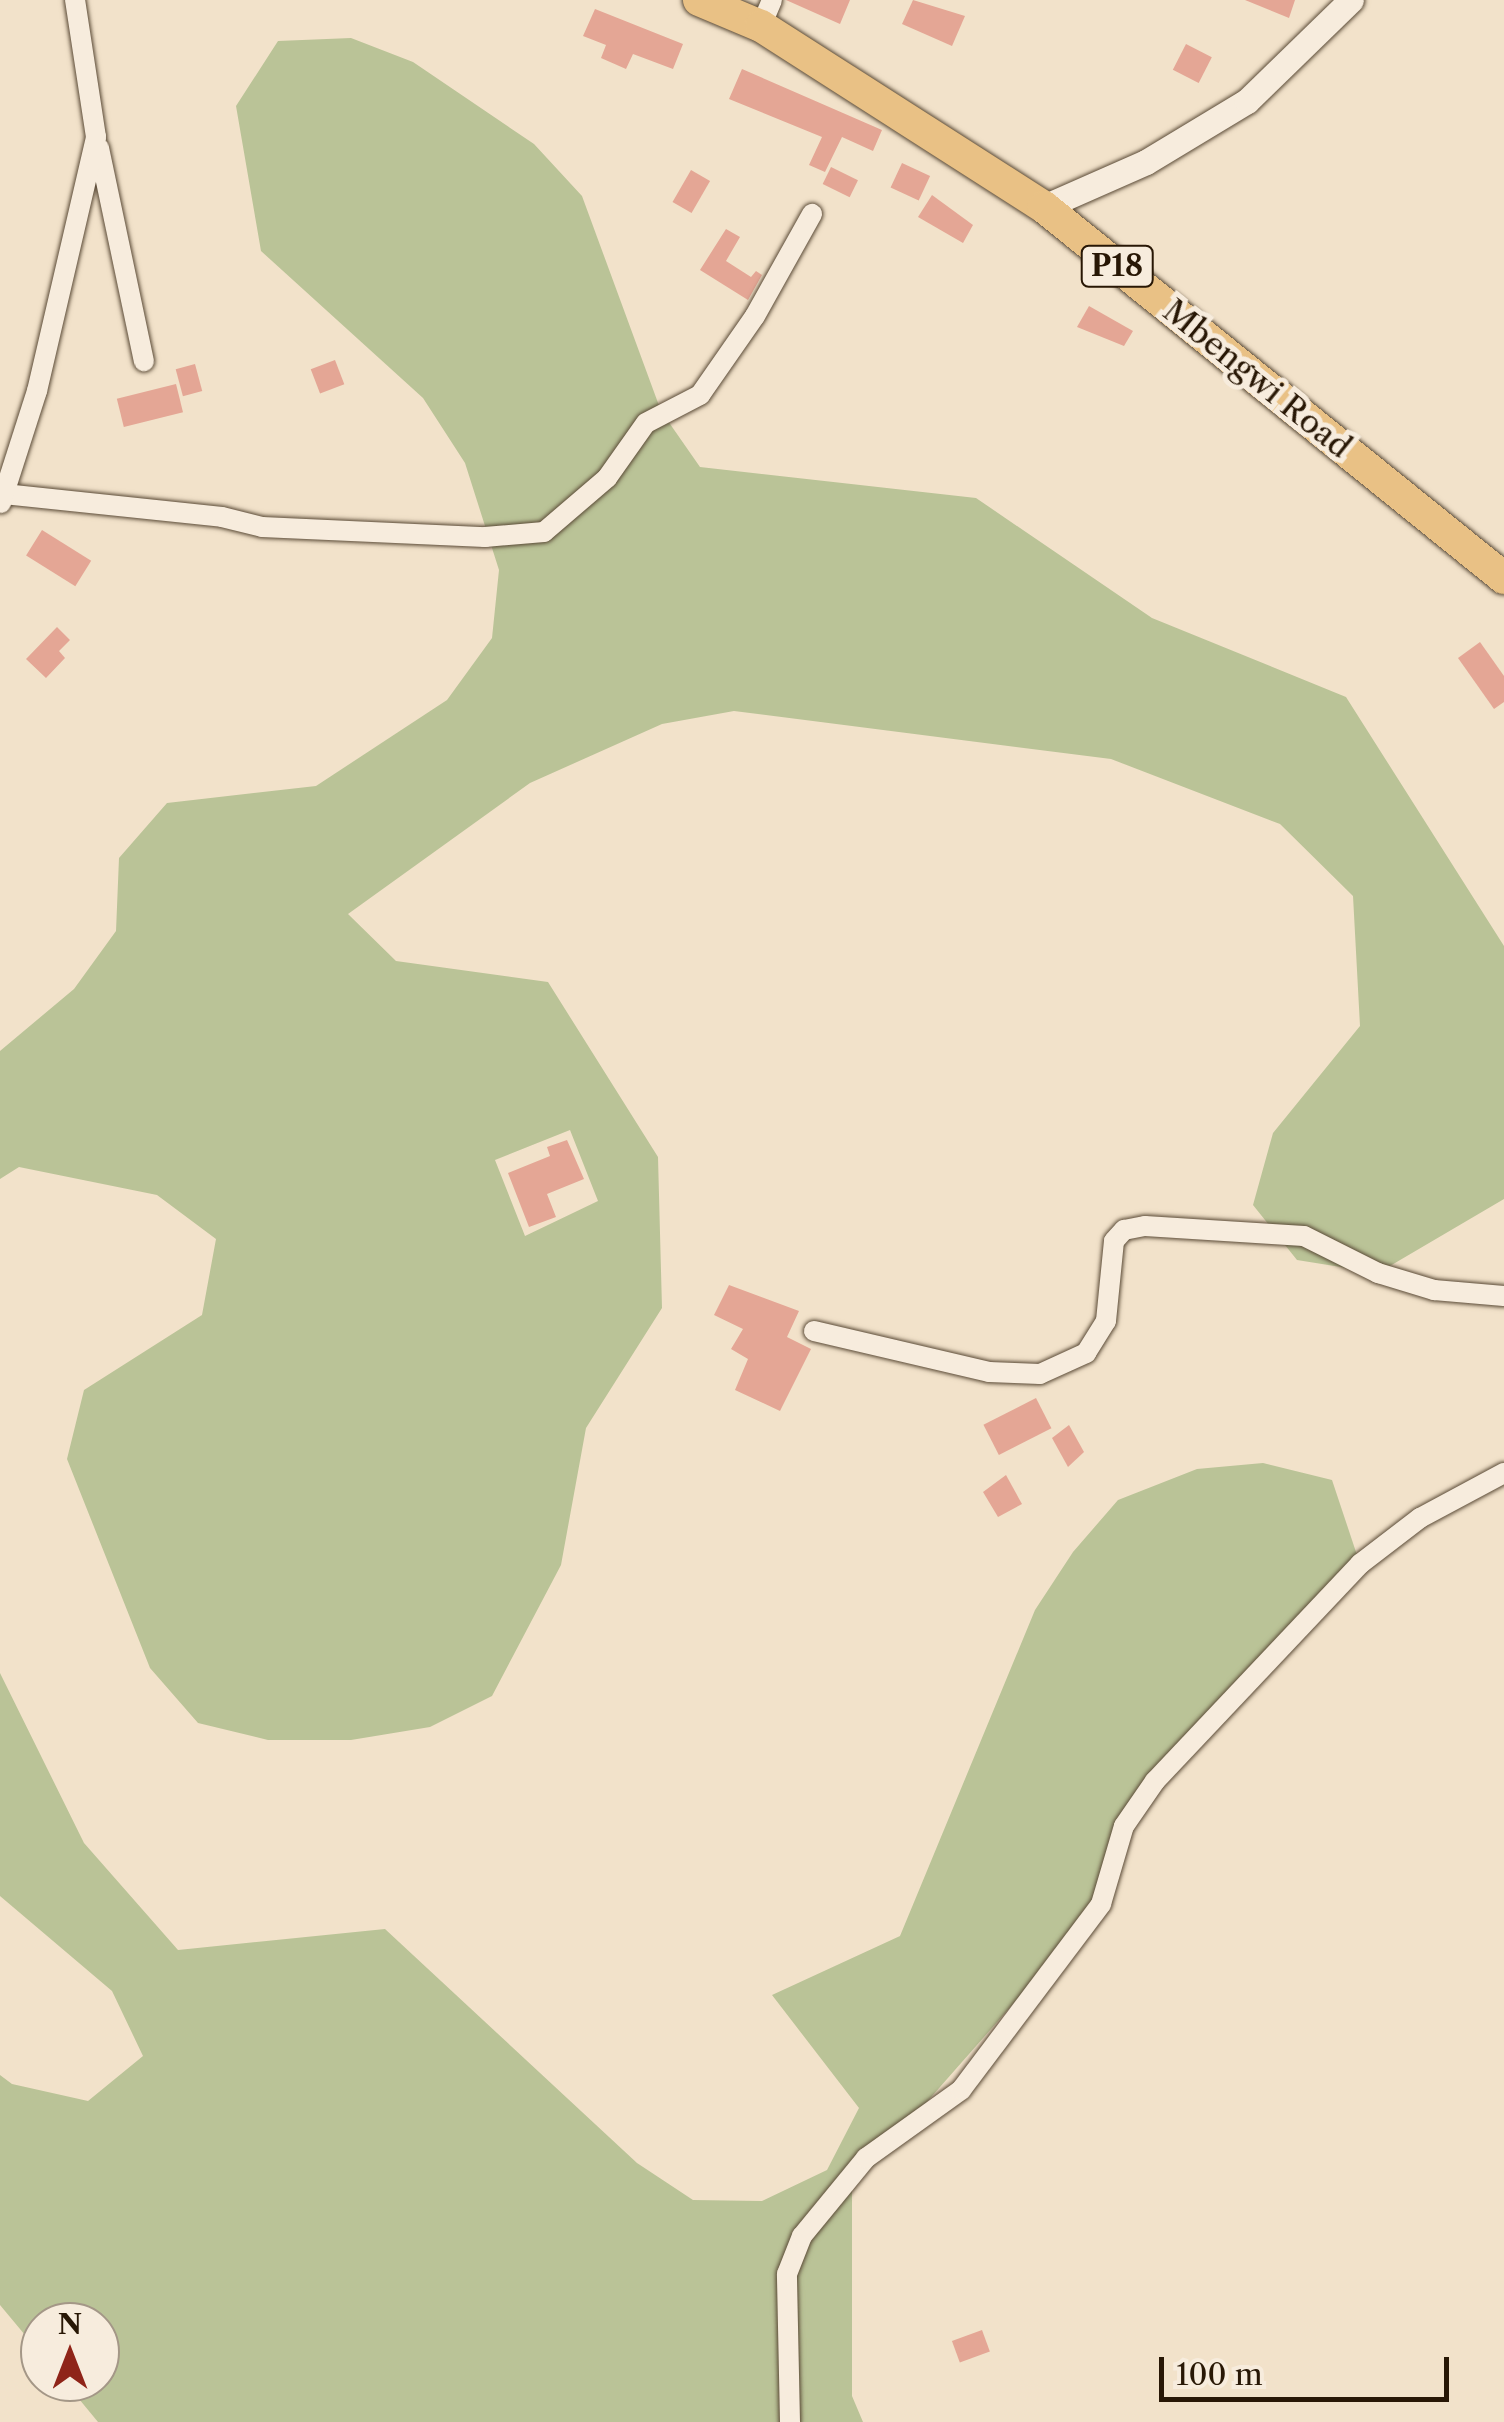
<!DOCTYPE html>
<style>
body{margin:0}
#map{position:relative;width:1504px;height:2422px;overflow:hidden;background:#f2e2ca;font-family:"Libre Caslon Text",serif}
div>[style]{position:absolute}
.green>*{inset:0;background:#bac397}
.building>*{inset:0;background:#e4a695;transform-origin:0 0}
.roads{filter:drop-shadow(0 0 2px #5a4a36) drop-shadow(0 0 2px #5a4a36)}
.minor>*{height:20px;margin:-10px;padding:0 10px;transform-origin:10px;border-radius:10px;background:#f7ecdd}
.tertiary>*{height:25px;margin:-12.5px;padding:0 12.5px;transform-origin:12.5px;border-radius:12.5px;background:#f7ecdd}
.primary>*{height:32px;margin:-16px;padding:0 16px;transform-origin:16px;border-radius:16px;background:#e9c185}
span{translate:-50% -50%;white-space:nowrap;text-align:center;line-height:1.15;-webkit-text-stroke:10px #f7ecdd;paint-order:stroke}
.shield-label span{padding:2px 8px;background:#f7ecdd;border:2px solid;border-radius:8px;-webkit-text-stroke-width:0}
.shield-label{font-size:30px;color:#281705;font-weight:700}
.street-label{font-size:32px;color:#281705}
.north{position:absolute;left:20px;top:2302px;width:100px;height:100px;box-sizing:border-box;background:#f7ecdd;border:2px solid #a49787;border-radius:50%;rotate:0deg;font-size:28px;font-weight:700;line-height:40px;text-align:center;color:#281705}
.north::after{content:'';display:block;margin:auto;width:35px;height:45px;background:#8f2418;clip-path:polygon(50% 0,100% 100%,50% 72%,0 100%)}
.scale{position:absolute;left:1159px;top:2357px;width:290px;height:45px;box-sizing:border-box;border:5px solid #281705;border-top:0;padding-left:12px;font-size:30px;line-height:35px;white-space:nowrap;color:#281705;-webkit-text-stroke:8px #f7ecdd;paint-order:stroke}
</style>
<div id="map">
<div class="green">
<div style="clip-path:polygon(evenodd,351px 38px,413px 62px,534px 144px,582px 196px,661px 411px,700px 467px,976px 498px,1152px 618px,1346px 697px,1504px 946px,1504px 1199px,1378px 1273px,1297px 1260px,1253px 1205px,1273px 1133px,1360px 1026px,1353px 896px,1280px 824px,1111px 759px,734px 711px,662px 724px,530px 783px,348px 914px,396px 961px,548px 982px,658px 1157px,662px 1308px,586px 1428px,561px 1565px,492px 1696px,430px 1727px,351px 1740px,268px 1740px,198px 1723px,150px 1668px,67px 1459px,84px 1390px,202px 1315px,216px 1239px,157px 1195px,19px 1167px,0 1179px,0 1051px,74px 989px,116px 931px,119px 858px,167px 803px,316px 786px,447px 700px,492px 638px,499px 570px,465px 463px,423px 398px,261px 251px,236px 106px,278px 41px,351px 38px,570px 1130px,598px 1201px,525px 1236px,495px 1160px,570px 1130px)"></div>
<div style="clip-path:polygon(1263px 1463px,1332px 1480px,1360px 1564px,1124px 1826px,1101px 1904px,852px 2187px,852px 2396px,863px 2422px,98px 2422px,65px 2382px,100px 2382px,100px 2322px,40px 2322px,40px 2353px,0 2305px,0 2075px,12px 2084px,88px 2101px,143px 2056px,112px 1991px,0 1896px,0 1673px,84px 1843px,178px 1950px,385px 1929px,637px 2163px,693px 2200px,762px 2201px,827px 2170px,859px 2108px,772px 1995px,900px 1936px,1035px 1610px,1073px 1552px,1118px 1500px,1197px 1469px)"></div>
</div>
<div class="building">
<div style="clip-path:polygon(786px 0,850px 0,840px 24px)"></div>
<div style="clip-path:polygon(913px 0,965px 16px,952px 46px,902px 24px)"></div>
<div style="clip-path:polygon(1245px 0,1295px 0,1289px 18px)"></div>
<div style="clip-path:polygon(595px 9px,683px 44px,673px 69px,633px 54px,626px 69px,601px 58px,606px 45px,583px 36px)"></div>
<div style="left:1186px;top:44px;width:29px;height:29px;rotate:27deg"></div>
<div style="clip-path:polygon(742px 69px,882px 130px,873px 151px,842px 137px,825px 172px,809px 165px,822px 137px,729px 99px)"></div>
<div style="left:902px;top:163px;width:31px;height:27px;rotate:25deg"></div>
<div style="left:831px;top:167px;width:30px;height:19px;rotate:26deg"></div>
<div style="left:691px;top:170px;width:22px;height:37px;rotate:30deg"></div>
<div style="clip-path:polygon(932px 195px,973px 225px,963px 243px,918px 217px)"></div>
<div style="clip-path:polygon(726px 229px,740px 237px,726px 261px,751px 277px,756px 271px,762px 275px,748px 300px,700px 270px)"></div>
<div style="clip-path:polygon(1089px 306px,1133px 331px,1124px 346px,1077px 327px)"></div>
<div style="left:335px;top:360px;width:26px;height:26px;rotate:69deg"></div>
<div style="left:195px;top:364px;width:28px;height:20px;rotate:75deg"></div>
<div style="left:176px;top:384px;width:29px;height:61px;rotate:76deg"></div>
<div style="left:42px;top:530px;width:58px;height:30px;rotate:32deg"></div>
<div style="clip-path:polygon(57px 627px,70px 640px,59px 651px,65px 658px,46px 678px,26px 659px)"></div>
<div style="clip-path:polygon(1480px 642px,1504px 676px,1504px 702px,1494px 709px,1458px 658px)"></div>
<div style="clip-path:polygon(567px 1140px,584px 1179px,547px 1194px,556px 1217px,529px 1227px,508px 1173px,550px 1156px,547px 1147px)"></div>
<div style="clip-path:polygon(729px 1285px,799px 1311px,787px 1337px,811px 1349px,780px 1411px,735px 1390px,748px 1359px,731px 1349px,743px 1329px,714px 1315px)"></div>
<div style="left:1036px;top:1398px;width:34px;height:59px;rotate:63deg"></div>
<div style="clip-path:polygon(1069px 1425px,1084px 1452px,1068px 1467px,1052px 1438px)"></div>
<div style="clip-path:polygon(1006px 1475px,1022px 1504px,998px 1517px,983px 1492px)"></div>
<div style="left:982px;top:2330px;width:23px;height:32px;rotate:70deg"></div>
</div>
<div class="roads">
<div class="minor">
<div style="left:761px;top:26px;width:28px;rotate:-67deg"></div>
<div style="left:99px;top:148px;width:218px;rotate:78.1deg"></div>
<div style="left:4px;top:494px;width:219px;rotate:6deg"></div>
<div style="left:222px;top:517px;width:41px;rotate:14deg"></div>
<div style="left:262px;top:527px;width:223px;rotate:2.6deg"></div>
<div style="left:485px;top:537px;width:59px;rotate:-4.8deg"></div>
<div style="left:544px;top:532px;width:83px;rotate:-40.6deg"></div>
<div style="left:607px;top:478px;width:67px;rotate:-54.7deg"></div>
<div style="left:646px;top:423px;width:61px;rotate:-27.4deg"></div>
<div style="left:700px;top:395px;width:96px;rotate:-55.2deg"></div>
<div style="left:755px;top:316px;width:117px;rotate:-60.8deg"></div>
<div style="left:1px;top:503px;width:118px;rotate:-72.2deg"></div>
<div style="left:37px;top:391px;width:261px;rotate:-76.9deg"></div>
<div style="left:96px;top:137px;width:139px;rotate:-98.7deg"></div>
<div style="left:814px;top:1331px;width:180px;rotate:13.2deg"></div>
<div style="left:989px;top:1372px;width:51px;rotate:2.2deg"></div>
<div style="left:1040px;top:1374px;width:51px;rotate:-24.5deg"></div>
<div style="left:1086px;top:1353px;width:38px;rotate:-58deg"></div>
<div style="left:1106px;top:1321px;width:80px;rotate:-84.3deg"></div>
<div style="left:1114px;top:1241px;width:15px;rotate:-48deg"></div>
<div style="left:1124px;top:1230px;width:21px;rotate:-11deg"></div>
<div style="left:1145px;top:1226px;width:159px;rotate:3.6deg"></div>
<div style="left:1304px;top:1236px;width:83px;rotate:26.6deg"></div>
<div style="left:1378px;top:1273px;width:59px;rotate:16.9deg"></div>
<div style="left:1434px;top:1290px;width:70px;rotate:4.9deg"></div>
<div style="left:790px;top:2422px;width:148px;rotate:-91.2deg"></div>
<div style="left:787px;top:2274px;width:41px;rotate:-68.5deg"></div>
<div style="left:802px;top:2236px;width:101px;rotate:-50.6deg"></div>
<div style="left:866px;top:2158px;width:117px;rotate:-35.6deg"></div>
<div style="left:961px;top:2090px;width:233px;rotate:-53deg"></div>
<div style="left:1101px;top:1904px;width:81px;rotate:-73.6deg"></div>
<div style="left:1124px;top:1826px;width:55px;rotate:-55.4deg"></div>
<div style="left:1155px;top:1781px;width:299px;rotate:-46.6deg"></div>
<div style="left:1360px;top:1564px;width:76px;rotate:-37.5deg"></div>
<div style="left:1420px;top:1518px;width:95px;rotate:-28.2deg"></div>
</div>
<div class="tertiary">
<div style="left:1044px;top:207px;width:111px;rotate:-23.8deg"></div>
<div style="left:1146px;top:162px;width:118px;rotate:-31.1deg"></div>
<div style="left:1247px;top:101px;width:145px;rotate:-44.2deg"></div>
</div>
<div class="primary">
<div style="left:699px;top:0;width:67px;rotate:22.8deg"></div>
<div style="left:761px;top:26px;width:336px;rotate:32.6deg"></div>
<div style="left:1044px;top:207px;width:591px;rotate:38.89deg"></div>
</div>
</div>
<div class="shield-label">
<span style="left:1117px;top:266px">P18</span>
</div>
<div class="street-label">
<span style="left:1257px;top:379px;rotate:39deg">Mbengwi Road</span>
</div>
<div class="north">N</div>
<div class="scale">100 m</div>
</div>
